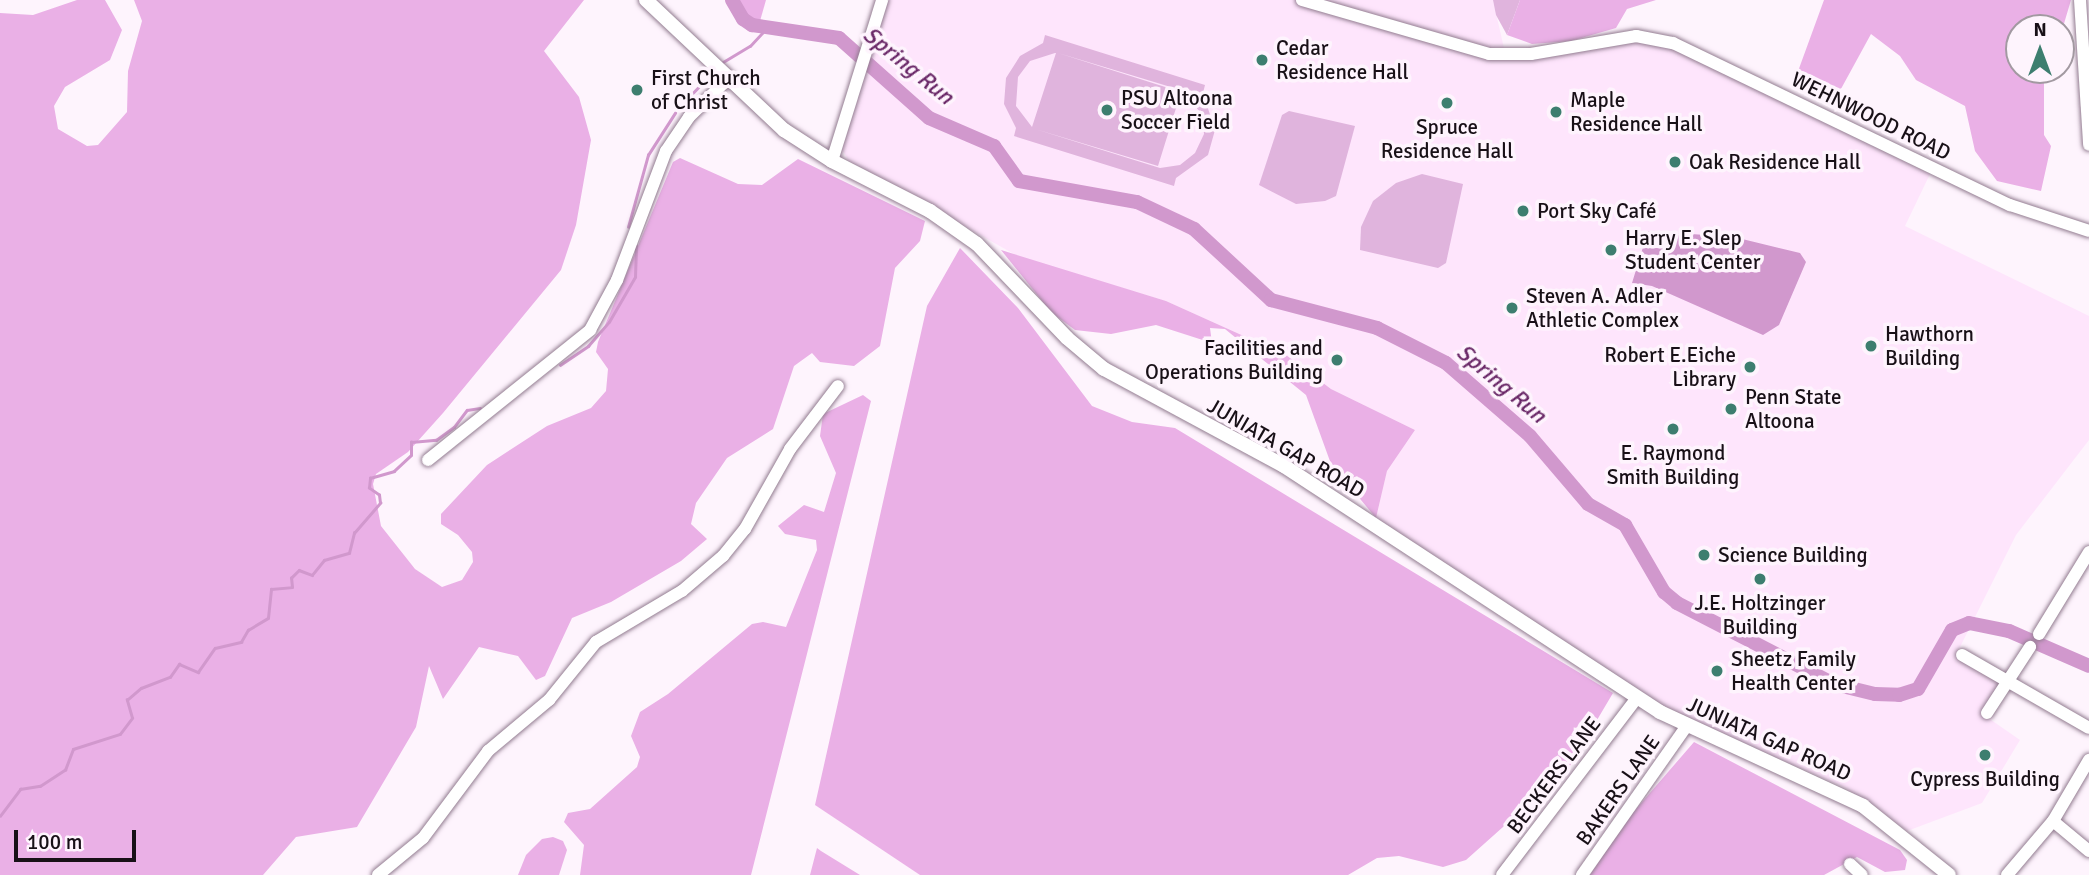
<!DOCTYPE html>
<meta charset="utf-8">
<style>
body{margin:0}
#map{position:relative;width:2089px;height:875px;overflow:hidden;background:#fef4fd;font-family:Signika,sans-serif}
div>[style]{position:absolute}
.built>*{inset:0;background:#fee5fc}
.green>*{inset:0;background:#e0b4dd}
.forest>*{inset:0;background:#eab0e6}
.water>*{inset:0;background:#d198cd}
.stream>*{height:2.5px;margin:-1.25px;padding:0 1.25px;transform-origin:1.25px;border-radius:1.25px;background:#d198cd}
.river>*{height:14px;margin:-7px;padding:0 7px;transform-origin:7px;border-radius:7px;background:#d198cd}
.roads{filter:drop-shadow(0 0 2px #927c90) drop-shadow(0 0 2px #927c90)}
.minor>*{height:12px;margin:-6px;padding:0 6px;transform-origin:6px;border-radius:6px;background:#fff}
.major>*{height:14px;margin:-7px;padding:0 7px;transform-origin:7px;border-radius:7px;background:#fff}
.dots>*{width:19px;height:19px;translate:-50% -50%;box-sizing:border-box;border:4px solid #fef4fd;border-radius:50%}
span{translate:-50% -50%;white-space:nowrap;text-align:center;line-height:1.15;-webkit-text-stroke:7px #fef4fd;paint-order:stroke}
.poi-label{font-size:21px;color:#181017}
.left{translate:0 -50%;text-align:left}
.right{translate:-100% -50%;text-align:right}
.street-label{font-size:21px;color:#181017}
.water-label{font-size:23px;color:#692767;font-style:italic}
.north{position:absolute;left:2005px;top:14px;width:70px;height:70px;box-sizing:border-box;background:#fef4fd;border:2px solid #a299a1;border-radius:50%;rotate:0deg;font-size:19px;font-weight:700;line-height:28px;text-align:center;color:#181017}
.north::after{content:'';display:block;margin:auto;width:24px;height:32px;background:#3d7e6f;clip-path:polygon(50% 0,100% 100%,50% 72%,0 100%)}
.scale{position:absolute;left:14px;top:830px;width:122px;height:32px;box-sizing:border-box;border:4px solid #181017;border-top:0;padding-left:9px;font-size:21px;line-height:24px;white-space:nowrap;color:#181017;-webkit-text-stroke:5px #fef4fd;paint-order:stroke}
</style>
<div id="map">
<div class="built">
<div style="clip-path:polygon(885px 0,1493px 0,1506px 57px,1620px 41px,1662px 43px,1930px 174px,1905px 226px,2089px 316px,2089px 440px,2016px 535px,1956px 655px,2002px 683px,1984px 715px,2020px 740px,1982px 803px,1907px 831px,1846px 788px,1674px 713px,1376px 518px,1387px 471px,1415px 430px,1331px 389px,1286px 355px,1166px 301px,1021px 258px,849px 161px,841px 148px)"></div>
</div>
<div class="green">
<div style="clip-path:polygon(1493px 0,1520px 0,1507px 35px,1496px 15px)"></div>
<div style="clip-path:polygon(evenodd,1045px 35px,1205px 85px,1203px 93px,1215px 130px,1208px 155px,1176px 178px,1174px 186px,1014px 136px,1016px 128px,1004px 104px,1006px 78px,1020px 56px,1043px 43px,1045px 35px,1055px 53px,1056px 53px,1032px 127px,1016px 106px,1018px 77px,1030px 61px,1055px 53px,1045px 35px,1058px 53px,1184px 91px,1202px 115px,1204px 134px,1195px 153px,1180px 165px,1160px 168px,1035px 129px,1158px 166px,1181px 92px,1058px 53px)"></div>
<div style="clip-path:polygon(1289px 111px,1355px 126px,1336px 196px,1325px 201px,1296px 204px,1259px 185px,1282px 115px)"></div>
<div style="clip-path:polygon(1422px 174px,1463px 184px,1446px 263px,1438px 268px,1360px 250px,1361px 227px,1373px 201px,1396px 183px)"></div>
</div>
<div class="forest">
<div style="clip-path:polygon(77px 0,105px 0,122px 30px,110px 60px,65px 87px,54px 106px,58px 129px,87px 146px,98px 145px,127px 112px,128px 71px,142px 21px,134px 0,584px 0,544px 51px,579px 97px,591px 140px,576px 225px,561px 270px,443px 413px,408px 452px,376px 474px,373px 484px,381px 526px,415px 569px,442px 587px,462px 580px,473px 562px,472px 552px,458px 535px,441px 524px,441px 514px,487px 465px,547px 426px,591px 408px,606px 391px,608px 369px,596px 352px,598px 342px,673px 162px,680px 158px,738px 184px,762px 185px,798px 159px,925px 221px,920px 241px,895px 268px,880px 346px,854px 366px,820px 362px,812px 353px,794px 366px,773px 429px,727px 458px,696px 503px,691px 524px,707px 539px,681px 561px,611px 602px,572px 618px,545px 676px,536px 680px,518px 656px,479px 647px,443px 699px,429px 666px,416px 727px,357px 827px,296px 837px,263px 875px,0 875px,0 13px,33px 15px)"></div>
<div style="clip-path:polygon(728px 0,766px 0,760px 21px,749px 21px)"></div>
<div style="clip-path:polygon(1520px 0,1656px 0,1627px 9px,1616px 28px,1571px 41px,1532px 44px,1507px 35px)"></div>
<div style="clip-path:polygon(1824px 0,2071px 0,2063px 27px,2019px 28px,2019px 70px,2039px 70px,2044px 78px,2044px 135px,2051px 146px,2041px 191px,1997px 181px,1975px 151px,1965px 106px,1916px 80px,1900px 56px,1871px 34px,1836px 98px,1811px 95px,1798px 86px,1797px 74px)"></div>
<div style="clip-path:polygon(960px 248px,1018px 308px,1092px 406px,1132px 422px,1175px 428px,1613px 693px,1568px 769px,1466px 860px,1443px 867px,1399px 856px,1377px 858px,1348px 875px,920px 875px,815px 805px,927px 306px)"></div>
<div style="clip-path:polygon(1001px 250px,1166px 301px,1286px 355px,1331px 389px,1415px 430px,1387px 471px,1376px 518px,1331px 464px,1306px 395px,1225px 329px,1210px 328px,1212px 343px,1156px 325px,1111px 334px,1075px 330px,1051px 312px)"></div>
<div style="clip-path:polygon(863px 395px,871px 401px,751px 875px,580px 875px,584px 845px,564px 822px,568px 813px,590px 809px,637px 767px,640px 757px,631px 736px,640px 712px,668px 694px,752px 624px,763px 622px,786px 627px,817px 550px,816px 540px,785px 534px,778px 526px,804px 505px,824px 512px,836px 473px,820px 436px,823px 414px)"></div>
<div style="clip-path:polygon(1694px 742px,1900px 850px,1907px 860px,1905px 870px,1885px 872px,1857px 857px,1824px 875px,1590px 875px,1624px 823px)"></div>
<div style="clip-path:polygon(553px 837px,563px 841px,567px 850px,559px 875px,518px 875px,526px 855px,542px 839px)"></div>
<div style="clip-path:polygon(817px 848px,821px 851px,860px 875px,810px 875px)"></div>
</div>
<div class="water">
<div style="clip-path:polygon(1648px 231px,1734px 237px,1800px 253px,1806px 262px,1779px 325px,1763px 335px,1652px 286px,1632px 283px)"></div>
</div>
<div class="stream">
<div style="left:723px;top:62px;width:31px;rotate:-31deg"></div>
<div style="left:750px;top:46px;width:23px;rotate:-47deg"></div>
<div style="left:684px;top:102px;width:37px;rotate:-46deg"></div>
<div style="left:628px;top:227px;width:75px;rotate:-74.5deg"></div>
<div style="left:648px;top:155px;width:50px;rotate:-57.3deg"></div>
<div style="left:560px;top:365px;width:34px;rotate:-34deg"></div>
<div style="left:588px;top:346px;width:32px;rotate:-49deg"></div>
<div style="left:609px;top:322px;width:52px;rotate:-60deg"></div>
<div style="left:635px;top:277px;width:31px;rotate:-88deg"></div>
<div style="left:0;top:816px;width:34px;rotate:-53deg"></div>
<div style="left:20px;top:789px;width:20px;rotate:-9deg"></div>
<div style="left:40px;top:786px;width:30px;rotate:-33deg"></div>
<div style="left:65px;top:770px;width:22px;rotate:-69deg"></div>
<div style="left:73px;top:749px;width:49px;rotate:-17.7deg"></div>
<div style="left:120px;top:734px;width:20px;rotate:-53deg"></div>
<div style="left:132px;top:718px;width:19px;rotate:-106deg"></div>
<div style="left:127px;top:700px;width:18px;rotate:-41deg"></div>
<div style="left:141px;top:688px;width:31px;rotate:-21deg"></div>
<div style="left:170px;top:677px;width:16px;rotate:-55deg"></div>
<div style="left:179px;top:664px;width:21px;rotate:23deg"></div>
<div style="left:198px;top:672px;width:29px;rotate:-55deg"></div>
<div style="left:215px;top:648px;width:27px;rotate:-13deg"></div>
<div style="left:241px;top:642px;width:14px;rotate:-60deg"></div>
<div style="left:248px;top:630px;width:23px;rotate:-31deg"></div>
<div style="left:268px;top:618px;width:29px;rotate:-84deg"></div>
<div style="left:271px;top:589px;width:21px;rotate:-5deg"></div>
<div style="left:292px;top:587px;width:9px;rotate:-96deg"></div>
<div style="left:291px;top:578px;width:11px;rotate:-45deg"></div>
<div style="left:299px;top:570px;width:14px;rotate:21deg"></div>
<div style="left:312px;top:575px;width:19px;rotate:-51deg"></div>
<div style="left:324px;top:560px;width:26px;rotate:-16deg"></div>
<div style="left:349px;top:553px;width:21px;rotate:-76deg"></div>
<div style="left:354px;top:533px;width:40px;rotate:-49deg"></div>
<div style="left:380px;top:503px;width:8px;rotate:-97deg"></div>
<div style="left:379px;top:495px;width:12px;rotate:-145deg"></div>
<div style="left:369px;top:488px;width:10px;rotate:-84deg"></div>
<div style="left:370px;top:478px;width:25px;rotate:-16deg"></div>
<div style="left:394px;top:471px;width:23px;rotate:-43deg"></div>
<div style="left:411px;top:455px;width:13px;rotate:-90deg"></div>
<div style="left:411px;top:442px;width:25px;rotate:-5deg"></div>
<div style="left:436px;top:440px;width:22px;rotate:-36deg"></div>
<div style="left:454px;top:427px;width:21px;rotate:-53deg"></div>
<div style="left:467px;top:410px;width:13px;rotate:-9deg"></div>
</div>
<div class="river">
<div style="left:732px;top:0;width:22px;rotate:60deg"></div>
<div style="left:743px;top:19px;width:11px;rotate:34deg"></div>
<div style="left:752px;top:25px;width:88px;rotate:8.5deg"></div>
<div style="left:839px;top:38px;width:120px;rotate:41.6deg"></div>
<div style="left:929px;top:118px;width:71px;rotate:23.3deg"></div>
<div style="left:994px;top:146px;width:43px;rotate:54.5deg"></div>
<div style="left:1019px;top:181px;width:120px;rotate:10.1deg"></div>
<div style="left:1137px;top:202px;width:63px;rotate:25.3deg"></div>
<div style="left:1194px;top:229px;width:105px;rotate:42.7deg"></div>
<div style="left:1271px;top:300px;width:110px;rotate:14.8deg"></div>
<div style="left:1377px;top:328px;width:77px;rotate:26.9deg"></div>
<div style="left:1446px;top:363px;width:111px;rotate:41deg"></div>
<div style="left:1530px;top:436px;width:89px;rotate:49.5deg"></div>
<div style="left:1588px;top:504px;width:43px;rotate:29.6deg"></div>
<div style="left:1625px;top:525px;width:78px;rotate:59.8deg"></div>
<div style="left:1664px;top:592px;width:17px;rotate:40deg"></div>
<div style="left:1677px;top:603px;width:177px;rotate:27.3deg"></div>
<div style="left:1834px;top:684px;width:42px;rotate:13.7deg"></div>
<div style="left:1875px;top:694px;width:24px;rotate:2deg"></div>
<div style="left:1899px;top:695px;width:20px;rotate:-18deg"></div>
<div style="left:1918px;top:689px;width:68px;rotate:-60deg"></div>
<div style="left:1952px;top:630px;width:18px;rotate:-22deg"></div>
<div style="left:1969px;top:623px;width:41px;rotate:11.3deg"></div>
<div style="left:2009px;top:631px;width:87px;rotate:23.6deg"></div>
</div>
<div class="roads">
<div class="minor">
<div style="left:1302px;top:0;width:195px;rotate:16.1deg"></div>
<div style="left:1489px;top:54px;width:42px"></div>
<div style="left:1531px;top:54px;width:107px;rotate:-9.7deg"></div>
<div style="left:1636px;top:36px;width:38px;rotate:11deg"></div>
<div style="left:1673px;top:43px;width:374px;rotate:25.7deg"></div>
<div style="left:2010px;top:205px;width:83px;rotate:18.2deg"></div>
<div style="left:2080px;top:0;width:145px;rotate:86.4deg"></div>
<div style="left:832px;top:161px;width:169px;rotate:-72.7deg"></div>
<div style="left:428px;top:460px;width:208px;rotate:-38.7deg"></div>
<div style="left:590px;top:330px;width:57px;rotate:-61.6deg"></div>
<div style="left:617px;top:280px;width:138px;rotate:-69.2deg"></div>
<div style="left:666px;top:151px;width:41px;rotate:-55.9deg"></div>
<div style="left:689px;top:117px;width:54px;rotate:-44.3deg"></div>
<div style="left:2039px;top:634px;width:96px;rotate:-58.6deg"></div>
<div style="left:1962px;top:655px;width:146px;rotate:29.9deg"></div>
<div style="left:1987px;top:713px;width:79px;rotate:-56.9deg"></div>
<div style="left:2053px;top:821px;width:47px;rotate:39.8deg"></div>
<div style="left:1850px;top:864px;width:16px;rotate:43deg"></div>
<div style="left:378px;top:875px;width:58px;rotate:-39.4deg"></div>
<div style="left:423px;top:838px;width:109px;rotate:-53.2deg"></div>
<div style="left:488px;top:751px;width:80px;rotate:-39.9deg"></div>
<div style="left:549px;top:700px;width:75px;rotate:-51deg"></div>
<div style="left:596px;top:642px;width:100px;rotate:-30.7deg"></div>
<div style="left:682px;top:591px;width:54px;rotate:-40.5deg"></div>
<div style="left:723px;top:556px;width:35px;rotate:-51deg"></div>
<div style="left:745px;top:529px;width:92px;rotate:-60.6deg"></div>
<div style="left:790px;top:449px;width:79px;rotate:-52.7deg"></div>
<div style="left:1502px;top:875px;width:223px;rotate:-52.7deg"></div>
<div style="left:1582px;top:875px;width:181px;rotate:-54.9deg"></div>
<div style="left:2007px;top:875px;width:71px;rotate:-49.6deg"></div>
<div style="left:2053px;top:821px;width:71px;rotate:-59.5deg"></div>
</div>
<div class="major">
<div style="left:646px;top:0;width:190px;rotate:43.3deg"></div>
<div style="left:784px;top:130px;width:57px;rotate:32.9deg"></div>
<div style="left:832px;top:161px;width:110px;rotate:27deg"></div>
<div style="left:930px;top:211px;width:57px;rotate:35.1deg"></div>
<div style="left:977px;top:244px;width:130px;rotate:46.2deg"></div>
<div style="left:1067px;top:338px;width:48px;rotate:40deg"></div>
<div style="left:1104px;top:369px;width:204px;rotate:28.3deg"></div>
<div style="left:1284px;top:466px;width:449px;rotate:33.2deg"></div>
<div style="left:1660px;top:712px;width:224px;rotate:24.8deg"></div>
<div style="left:1863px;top:806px;width:110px;rotate:38.7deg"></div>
</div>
</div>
<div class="dots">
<div style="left:1262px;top:60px;background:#3d7e6f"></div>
<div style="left:637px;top:90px;background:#3d7e6f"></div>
<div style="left:1447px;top:103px;background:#3d7e6f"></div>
<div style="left:1107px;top:110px;background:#3d7e6f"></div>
<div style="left:1556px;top:112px;background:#3d7e6f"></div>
<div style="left:1675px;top:162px;background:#3d7e6f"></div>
<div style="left:1523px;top:211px;background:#3d7e6f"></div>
<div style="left:1611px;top:250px;background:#3d7e6f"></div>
<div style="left:1512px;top:308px;background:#3d7e6f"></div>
<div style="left:1871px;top:346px;background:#3d7e6f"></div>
<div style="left:1337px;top:360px;background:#3d7e6f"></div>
<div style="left:1750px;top:367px;background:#3d7e6f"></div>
<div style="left:1731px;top:409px;background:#3d7e6f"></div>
<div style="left:1673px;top:429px;background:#3d7e6f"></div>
<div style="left:1704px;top:555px;background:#3d7e6f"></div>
<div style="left:1760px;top:579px;background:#3d7e6f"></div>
<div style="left:1717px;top:671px;background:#3d7e6f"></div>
<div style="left:1985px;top:755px;background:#3d7e6f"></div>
</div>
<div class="poi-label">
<span class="left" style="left:1276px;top:60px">Cedar<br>Residence Hall</span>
<span class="left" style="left:651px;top:90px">First Church<br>of Christ</span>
<span class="left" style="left:1121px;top:110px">PSU Altoona<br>Soccer Field</span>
<span class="left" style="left:1570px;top:112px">Maple<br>Residence Hall</span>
<span style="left:1447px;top:139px">Spruce<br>Residence Hall</span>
<span class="left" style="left:1689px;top:162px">Oak Residence Hall</span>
<span class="left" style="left:1537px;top:211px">Port Sky Café</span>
<span class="left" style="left:1625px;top:250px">Harry E. Slep<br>Student Center</span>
<span class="left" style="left:1526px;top:308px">Steven A. Adler<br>Athletic Complex</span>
<span class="left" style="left:1885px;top:346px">Hawthorn<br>Building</span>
<span class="right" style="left:1323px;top:360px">Facilities and<br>Operations Building</span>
<span class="right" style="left:1736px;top:367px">Robert E.Eiche<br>Library</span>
<span class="left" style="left:1745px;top:409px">Penn State<br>Altoona</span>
<span style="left:1673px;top:465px">E. Raymond<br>Smith Building</span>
<span class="left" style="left:1718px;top:555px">Science Building</span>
<span style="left:1760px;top:615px">J.E. Holtzinger<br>Building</span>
<span class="left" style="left:1731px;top:671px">Sheetz Family<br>Health Center</span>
<span style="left:1985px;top:779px">Cypress Building</span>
</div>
<div class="street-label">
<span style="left:1871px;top:116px;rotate:26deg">WEHNWOOD ROAD</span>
<span style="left:1286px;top:448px;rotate:30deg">JUNIATA GAP ROAD</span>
<span style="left:1769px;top:739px;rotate:24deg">JUNIATA GAP ROAD</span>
<span style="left:1554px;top:775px;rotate:-53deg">BECKERS LANE</span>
<span style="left:1618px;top:790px;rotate:-55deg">BAKERS LANE</span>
</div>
<div class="water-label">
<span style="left:908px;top:66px;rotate:39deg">Spring Run</span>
<span style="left:1501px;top:384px;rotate:40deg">Spring Run</span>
</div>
<div class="north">N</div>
<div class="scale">100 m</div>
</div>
